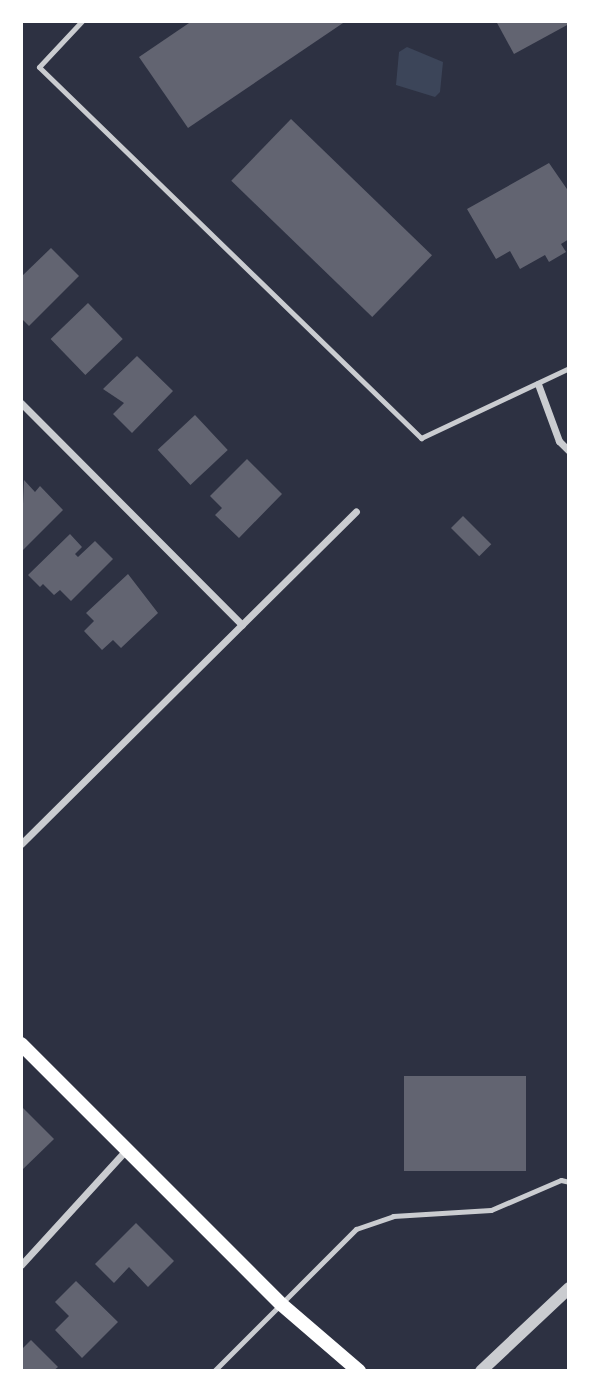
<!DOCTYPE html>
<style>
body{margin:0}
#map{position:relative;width:590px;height:1392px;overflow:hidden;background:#2d3142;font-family:Inter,sans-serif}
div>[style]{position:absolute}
.green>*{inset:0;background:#3c4559}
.building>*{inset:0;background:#626471;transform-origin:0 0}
.service>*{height:5px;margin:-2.5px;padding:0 2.5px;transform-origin:2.5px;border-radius:2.5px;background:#caccd0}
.minor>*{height:7px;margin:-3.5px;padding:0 3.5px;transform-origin:3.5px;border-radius:3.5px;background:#caccd0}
.tertiary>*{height:12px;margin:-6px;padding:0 6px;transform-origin:6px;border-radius:6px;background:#caccd0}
.secondary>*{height:14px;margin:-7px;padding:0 7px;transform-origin:7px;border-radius:7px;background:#fff}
span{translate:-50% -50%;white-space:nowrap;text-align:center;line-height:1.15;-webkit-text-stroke:6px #fff;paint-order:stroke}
.frame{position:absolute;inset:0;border:23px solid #fff;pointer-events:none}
</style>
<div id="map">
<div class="green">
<div style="clip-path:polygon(407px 47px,443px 62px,440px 92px,435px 97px,396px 85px,399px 52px)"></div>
</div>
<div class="building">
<div style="clip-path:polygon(192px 21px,346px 21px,188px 128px,139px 57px)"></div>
<div style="clip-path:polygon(496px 21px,569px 21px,569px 24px,514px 54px)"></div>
<div style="left:291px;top:119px;width:196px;height:86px;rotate:44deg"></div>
<div style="clip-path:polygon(549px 163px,569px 192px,569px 239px,561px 244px,566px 252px,549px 262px,545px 255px,520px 269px,510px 251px,496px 259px,467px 209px)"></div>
<div style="clip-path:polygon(51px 248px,79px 276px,29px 326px,21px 318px,21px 277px)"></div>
<div style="left:88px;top:303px;width:50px;height:52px;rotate:46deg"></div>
<div style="clip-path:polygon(137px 356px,173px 391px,132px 433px,113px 414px,124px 403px,103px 389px)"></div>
<div style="left:195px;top:415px;width:48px;height:51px;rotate:47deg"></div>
<div style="clip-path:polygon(247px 459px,282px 494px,239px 538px,215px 515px,222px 508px,210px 496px)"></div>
<div style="clip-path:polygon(24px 480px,35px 492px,40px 486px,63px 510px,21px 552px)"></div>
<div style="left:463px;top:516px;width:40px;height:17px;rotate:45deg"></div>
<div style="clip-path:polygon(70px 534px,82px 547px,75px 554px,78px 557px,95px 541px,113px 559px,71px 601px,60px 590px,54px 595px,43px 584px,40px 587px,28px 575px)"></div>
<div style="clip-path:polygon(128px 574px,158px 613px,121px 648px,113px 640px,102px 650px,84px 631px,94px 621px,86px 613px)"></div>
<div style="left:404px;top:1076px;width:122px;height:95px"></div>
<div style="clip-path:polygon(21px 1106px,54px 1139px,21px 1171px)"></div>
<div style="clip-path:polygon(136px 1223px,174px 1261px,148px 1287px,129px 1267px,114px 1283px,95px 1264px)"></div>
<div style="clip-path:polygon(76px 1281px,118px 1322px,82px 1358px,55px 1330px,69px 1316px,55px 1302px)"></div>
<div style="clip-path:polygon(31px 1340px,58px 1367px,53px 1371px,21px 1371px,21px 1350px)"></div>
</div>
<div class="service">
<div style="left:82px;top:21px;width:63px;rotate:133.1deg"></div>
<div style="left:39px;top:67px;width:533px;rotate:44.16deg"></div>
<div style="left:421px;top:438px;width:164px;rotate:-25.3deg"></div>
<div style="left:214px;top:1371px;width:201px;rotate:-45deg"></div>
<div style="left:356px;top:1229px;width:39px;rotate:-19deg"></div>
<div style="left:393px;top:1216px;width:98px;rotate:-3.5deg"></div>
<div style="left:491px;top:1210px;width:76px;rotate:-23.2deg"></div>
<div style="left:561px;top:1180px;width:8px;rotate:14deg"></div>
</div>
<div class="minor">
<div style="left:538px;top:384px;width:61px;rotate:69.8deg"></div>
<div style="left:559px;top:441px;width:14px;rotate:45deg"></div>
<div style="left:21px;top:403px;width:313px;rotate:45.1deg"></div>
<div style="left:21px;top:844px;width:472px;rotate:-44.8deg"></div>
<div style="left:21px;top:1265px;width:156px;rotate:-47.6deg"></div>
</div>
<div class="tertiary">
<div style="left:481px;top:1371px;width:121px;rotate:-43.3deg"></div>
</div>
<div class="secondary">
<div style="left:21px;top:1044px;width:368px;rotate:45deg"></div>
<div style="left:281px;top:1304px;width:103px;rotate:40.7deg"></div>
</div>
<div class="frame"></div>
</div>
